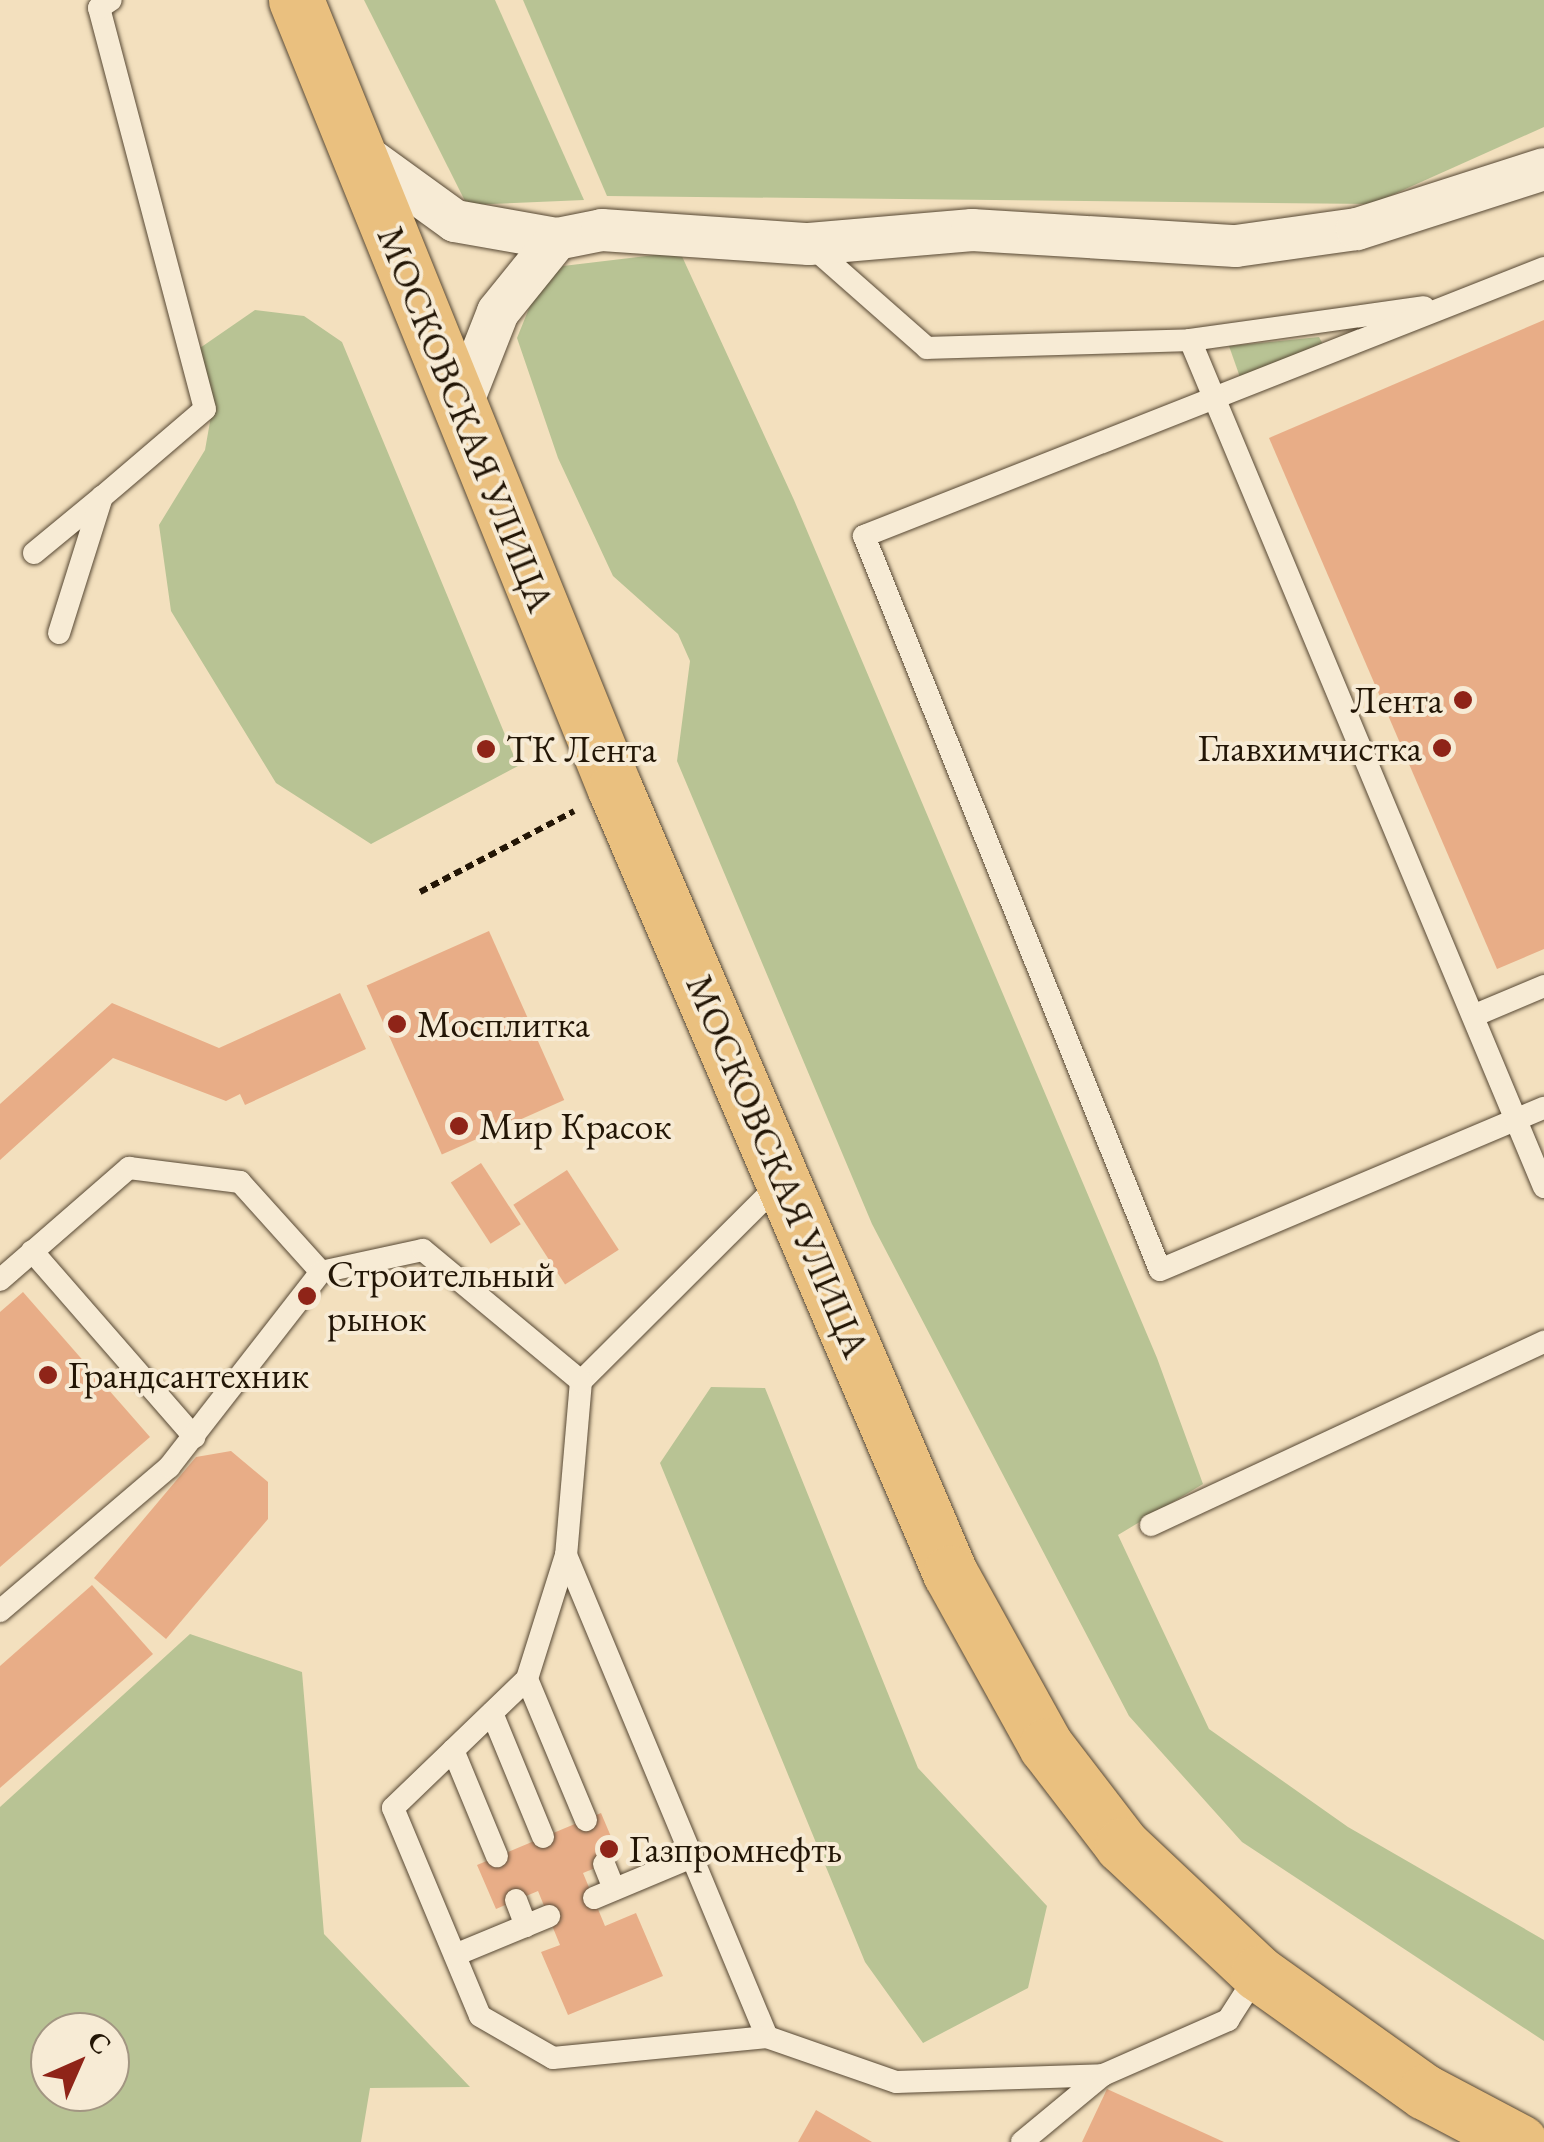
<!DOCTYPE html>
<meta charset="utf-8">
<style>
body{margin:0}
#map{position:relative;width:1544px;height:2142px;overflow:hidden;background:#f3e0be;font-family:"EB Garamond",serif}
div>[style]{position:absolute}
.green>*{inset:0;background:#b8c394}
.building>*{inset:0;background:#e8ad87;transform-origin:0 0}
.path>*{height:6px;margin-top:-3px;transform-origin:0;background:repeating-linear-gradient(90deg,#231606 0 8px,transparent 0 13px)}
.roads{filter:drop-shadow(0 0 2px #574834) drop-shadow(0 0 2px #574834)}
.service>*{height:22px;margin:-11px;padding:0 11px;transform-origin:11px;border-radius:11px;background:#f7ebd5}
.minor>*{height:42px;margin:-21px;padding:0 21px;transform-origin:21px;border-radius:21px;background:#f7ebd5}
.primary>*{height:55px;margin:-27.5px;padding:0 27.5px;transform-origin:27.5px;border-radius:27.5px;background:#eac07f}
.dots>*{width:28px;height:28px;translate:-50% -50%;box-sizing:border-box;border:5px solid #f7ebd5;border-radius:50%}
span{translate:-50% -50%;white-space:nowrap;text-align:center;line-height:1.15;-webkit-text-stroke:8px #f7ebd5;paint-order:stroke}
.street-label{font-size:38px;color:#231606}
.poi-label{font-size:38px;color:#231606}
.right{translate:-100% -50%;text-align:right}
.left{translate:0 -50%;text-align:left}
.north{position:absolute;left:30px;top:2012px;width:100px;height:100px;box-sizing:border-box;background:#f7ebd5;border:2px solid #a29682;border-radius:50%;rotate:45deg;font-size:28px;font-weight:700;line-height:40px;text-align:center;color:#231606}
.north::after{content:'';display:block;margin:auto;width:35px;height:45px;background:#8f2418;clip-path:polygon(50% 0,100% 100%,50% 72%,0 100%)}
</style>
<div id="map">
<div class="green">
<div style="clip-path:polygon(364px 0,495px 0,584px 200px,467px 205px)"></div>
<div style="clip-path:polygon(523px 0,1544px 0,1544px 127px,1372px 204px,607px 196px)"></div>
<div style="clip-path:polygon(680px 252px,794px 500px,1157px 1358px,1203px 1484px,1118px 1535px,1209px 1729px,1348px 1827px,1544px 1940px,1544px 2041px,1242px 1842px,1129px 1716px,872px 1224px,677px 761px,690px 661px,678px 634px,613px 576px,558px 458px,517px 338px,534px 296px,563px 266px)"></div>
<div style="clip-path:polygon(255px 310px,304px 316px,342px 342px,518px 766px,371px 844px,276px 783px,171px 611px,159px 525px,205px 450px,211px 416px,197px 350px)"></div>
<div style="clip-path:polygon(1319px 337px,1325px 348px,1241px 380px,1229px 346px)"></div>
<div style="clip-path:polygon(711px 1387px,765px 1388px,918px 1768px,1047px 1906px,1028px 1988px,923px 2043px,865px 1962px,660px 1463px)"></div>
<div style="clip-path:polygon(evenodd,190px 1634px,302px 1672px,324px 1934px,470px 2087px,370px 2088px,361px 2142px,0 2142px,0 1807px,190px 1634px,50px 2032px,110px 2032px,110px 2092px,50px 2092px,50px 2032px)"></div>
</div>
<div class="building">
<div style="clip-path:polygon(1544px 320px,1544px 949px,1497px 969px,1269px 438px)"></div>
<div style="left:489px;top:931px;width:185px;height:134px;rotate:66deg"></div>
<div style="clip-path:polygon(340px 993px,366px 1049px,245px 1105px,240px 1094px,226px 1101px,113px 1058px,0 1160px,0 1104px,112px 1003px,219px 1048px)"></div>
<div style="left:481px;top:1163px;width:73px;height:36px;rotate:57deg"></div>
<div style="left:567px;top:1170px;width:95px;height:64px;rotate:57deg"></div>
<div style="clip-path:polygon(23px 1292px,150px 1437px,0 1567px,0 1312px)"></div>
<div style="clip-path:polygon(231px 1451px,268px 1482px,268px 1519px,166px 1639px,94px 1578px,196px 1457px)"></div>
<div style="clip-path:polygon(92px 1585px,153px 1654px,0 1788px,0 1666px)"></div>
<div style="clip-path:polygon(601px 1813px,620px 1858px,583px 1873px,605px 1926px,636px 1913px,663px 1976px,568px 2015px,541px 1952px,560px 1945px,538px 1891px,496px 1909px,477px 1865px)"></div>
<div style="clip-path:polygon(1107px 2089px,1224px 2142px,1082px 2142px)"></div>
<div style="clip-path:polygon(816px 2110px,872px 2142px,798px 2142px)"></div>
</div>
<div class="path">
<div style="left:420px;top:892px;width:174px;rotate:-27.7deg"></div>
</div>
<div class="roads">
<div class="service">
<div style="left:809px;top:244px;width:157px;rotate:41.4deg"></div>
<div style="left:927px;top:348px;width:263px;rotate:-1.7deg"></div>
<div style="left:1190px;top:340px;width:236px;rotate:-8deg"></div>
<div style="left:1544px;top:268px;width:731px;rotate:158.49deg"></div>
<div style="left:864px;top:536px;width:791px;rotate:68.04deg"></div>
<div style="left:1160px;top:1270px;width:417px;rotate:-22.9deg"></div>
<div style="left:1190px;top:340px;width:918px;rotate:67.32deg"></div>
<div style="left:34px;top:553px;width:88px;rotate:-39.5deg"></div>
<div style="left:59px;top:633px;width:143px;rotate:-72.5deg"></div>
<div style="left:102px;top:497px;width:135px;rotate:-40.5deg"></div>
<div style="left:205px;top:409px;width:415px;rotate:-104.8deg"></div>
<div style="left:99px;top:8px;width:14px;rotate:-34deg"></div>
<div style="left:1473px;top:1016px;width:77px;rotate:-22.9deg"></div>
<div style="left:783px;top:1180px;width:285px;rotate:135.1deg"></div>
<div style="left:581px;top:1381px;width:175px;rotate:94.9deg"></div>
<div style="left:566px;top:1555px;width:522px;rotate:67.36deg"></div>
<div style="left:767px;top:2037px;width:137px;rotate:19.2deg"></div>
<div style="left:896px;top:2082px;width:207px;rotate:-1.9deg"></div>
<div style="left:32px;top:1251px;width:247px;rotate:48.9deg"></div>
<div style="left:0;top:1280px;width:171px;rotate:-41deg"></div>
<div style="left:129px;top:1168px;width:112px;rotate:7.2deg"></div>
<div style="left:240px;top:1182px;width:121px;rotate:48deg"></div>
<div style="left:321px;top:1272px;width:104px;rotate:-12.2deg"></div>
<div style="left:423px;top:1250px;width:205px;rotate:39.7deg"></div>
<div style="left:1151px;top:1525px;width:434px;rotate:-25deg"></div>
<div style="left:566px;top:1555px;width:130px;rotate:107.5deg"></div>
<div style="left:527px;top:1679px;width:186px;rotate:136.1deg"></div>
<div style="left:393px;top:1808px;width:225px;rotate:67.3deg"></div>
<div style="left:480px;top:2016px;width:84px;rotate:29.9deg"></div>
<div style="left:553px;top:2058px;width:215px;rotate:-5.6deg"></div>
<div style="left:0;top:1611px;width:222px;rotate:-40.4deg"></div>
<div style="left:169px;top:1467px;width:247px;rotate:-52.1deg"></div>
<div style="left:527px;top:1679px;width:153px;rotate:67.3deg"></div>
<div style="left:492px;top:1713px;width:134px;rotate:67.6deg"></div>
<div style="left:453px;top:1750px;width:115px;rotate:67.5deg"></div>
<div style="left:604px;top:1864px;width:27px;rotate:68deg"></div>
<div style="left:594px;top:1898px;width:106px;rotate:-22.7deg"></div>
<div style="left:516px;top:1900px;width:28px;rotate:69deg"></div>
<div style="left:455px;top:1955px;width:102px;rotate:-22.5deg"></div>
<div style="left:1022px;top:2142px;width:105px;rotate:-39.6deg"></div>
<div style="left:1103px;top:2075px;width:137px;rotate:-23.7deg"></div>
<div style="left:1228px;top:2020px;width:56px;rotate:-57.4deg"></div>
</div>
<div class="minor">
<div style="left:357px;top:150px;width:121px;rotate:35.9deg"></div>
<div style="left:455px;top:221px;width:104px;rotate:10deg"></div>
<div style="left:557px;top:239px;width:46px;rotate:-11.3deg"></div>
<div style="left:602px;top:230px;width:207px;rotate:3.9deg"></div>
<div style="left:809px;top:244px;width:164px;rotate:-4.9deg"></div>
<div style="left:972px;top:230px;width:264px;rotate:3.5deg"></div>
<div style="left:1236px;top:246px;width:122px;rotate:-8deg"></div>
<div style="left:1357px;top:229px;width:196px;rotate:-17.8deg"></div>
<div style="left:461px;top:406px;width:101px;rotate:-68.5deg"></div>
<div style="left:498px;top:312px;width:94px;rotate:-51.1deg"></div>
</div>
<div class="primary">
<div style="left:296px;top:0;width:851px;rotate:67.99deg"></div>
<div style="left:615px;top:789px;width:853px;rotate:66.86deg"></div>
<div style="left:950px;top:1573px;width:198px;rotate:61deg"></div>
<div style="left:1046px;top:1746px;width:125px;rotate:52.5deg"></div>
<div style="left:1122px;top:1845px;width:187px;rotate:43.3deg"></div>
<div style="left:1258px;top:1973px;width:205px;rotate:35.5deg"></div>
<div style="left:1425px;top:2092px;width:107px;rotate:27.8deg"></div>
</div>
</div>
<div class="dots">
<div style="left:1463px;top:700px;background:#8f2418"></div>
<div style="left:1442px;top:748px;background:#8f2418"></div>
<div style="left:486px;top:749px;background:#8f2418"></div>
<div style="left:397px;top:1024px;background:#8f2418"></div>
<div style="left:459px;top:1126px;background:#8f2418"></div>
<div style="left:307px;top:1296px;background:#8f2418"></div>
<div style="left:48px;top:1375px;background:#8f2418"></div>
<div style="left:609px;top:1849px;background:#8f2418"></div>
</div>
<div class="street-label">
<span style="left:466px;top:419px;rotate:68deg">МОСКОВСКАЯ УЛИЦА</span>
<span style="left:778px;top:1166px;rotate:67deg">МОСКОВСКАЯ УЛИЦА</span>
</div>
<div class="poi-label">
<span class="right" style="left:1443px;top:700px">Лента</span>
<span class="right" style="left:1422px;top:748px">Главхимчистка</span>
<span class="left" style="left:506px;top:749px">ТК Лента</span>
<span class="left" style="left:417px;top:1024px">Мосплитка</span>
<span class="left" style="left:479px;top:1126px">Мир Красок</span>
<span class="left" style="left:327px;top:1296px">Строительный<br>рынок</span>
<span class="left" style="left:68px;top:1375px">Грандсантехник</span>
<span class="left" style="left:629px;top:1849px">Газпромнефть</span>
</div>
<div class="north">С</div>
</div>
